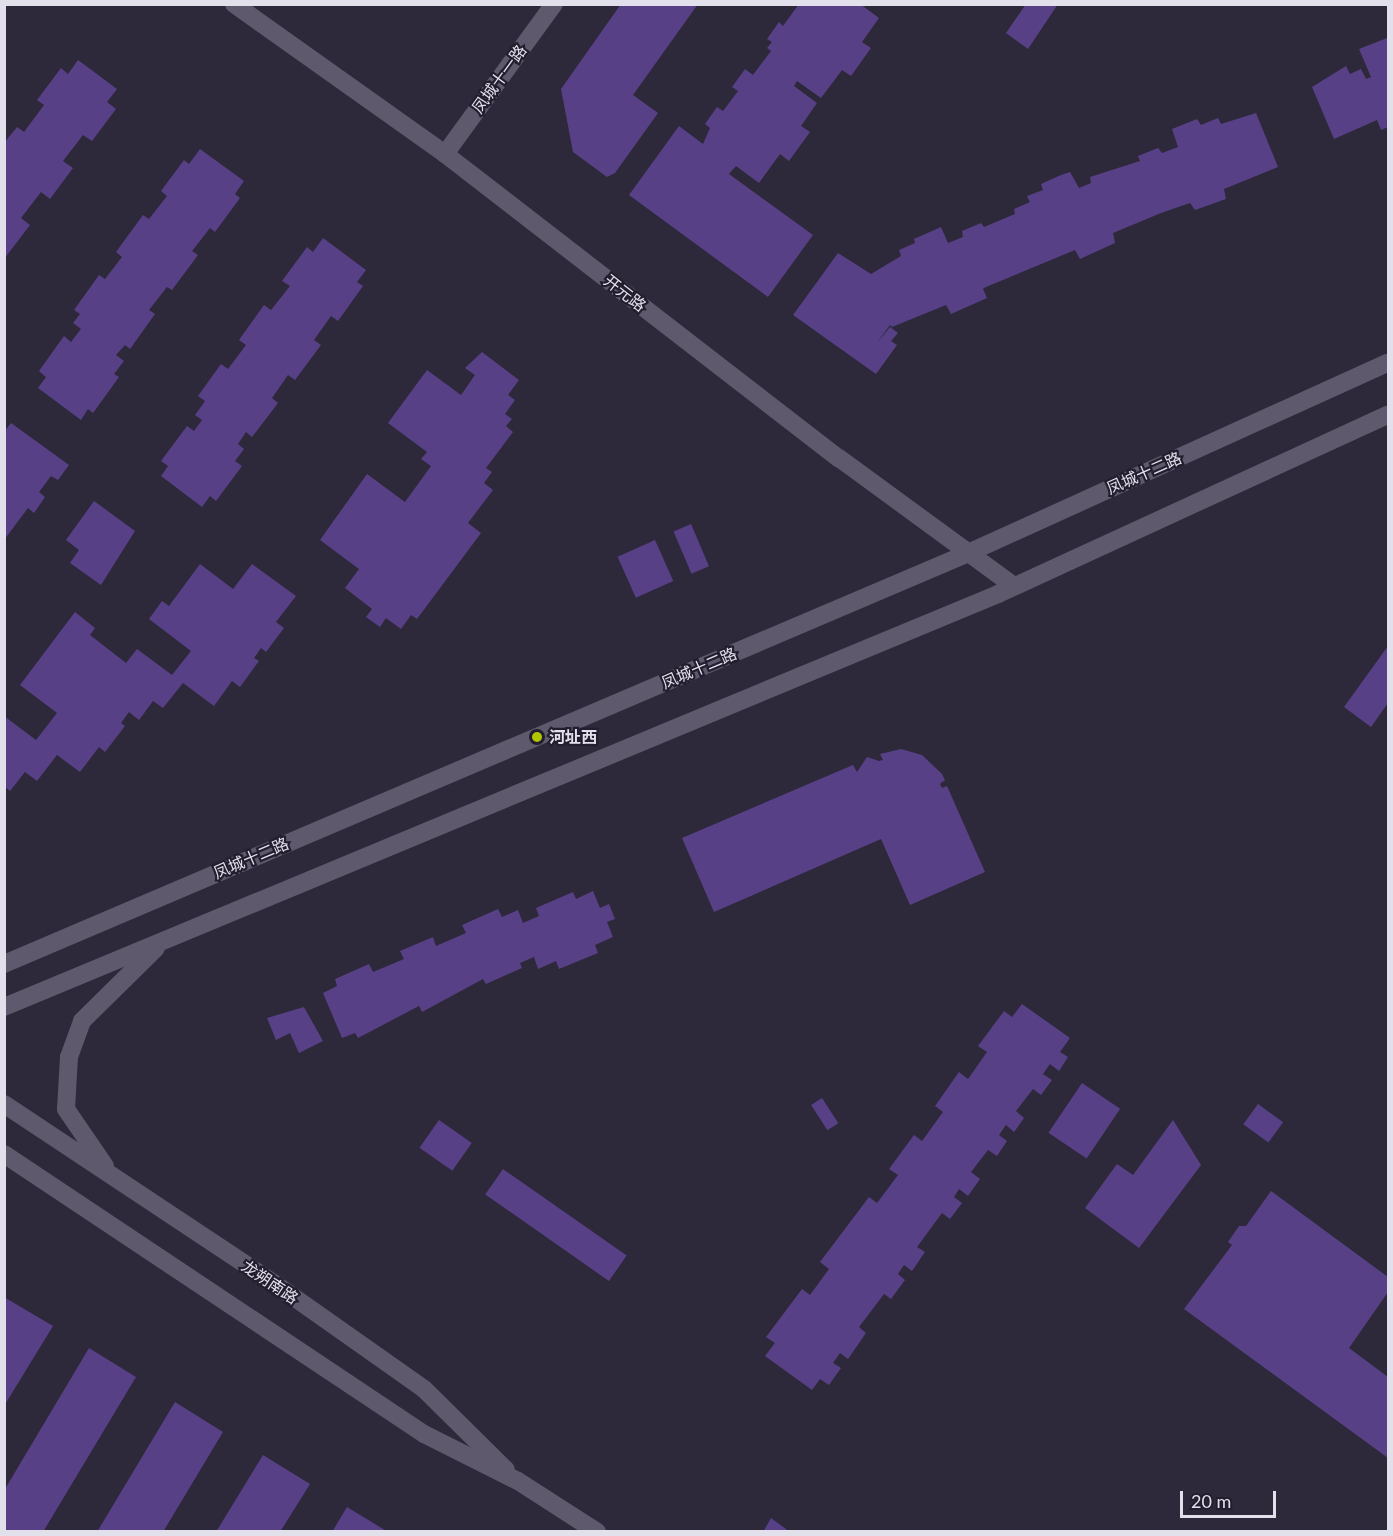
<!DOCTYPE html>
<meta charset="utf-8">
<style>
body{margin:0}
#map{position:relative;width:1393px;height:1536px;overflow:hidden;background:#2d283a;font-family:Lato,"Noto Sans SC",sans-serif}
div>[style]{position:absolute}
.building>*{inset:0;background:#584087;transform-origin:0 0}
.tertiary>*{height:18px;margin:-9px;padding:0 9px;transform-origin:9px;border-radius:9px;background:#5e596c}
.dots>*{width:16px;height:16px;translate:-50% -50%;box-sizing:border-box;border:3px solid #231e2f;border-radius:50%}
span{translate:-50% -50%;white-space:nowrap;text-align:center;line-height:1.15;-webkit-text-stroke:4.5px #231e2f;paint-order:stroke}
.street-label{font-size:16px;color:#e2e0eb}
.poi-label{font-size:16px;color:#e2e0eb;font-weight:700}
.left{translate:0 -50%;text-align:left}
.frame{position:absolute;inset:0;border:6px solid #e2e0eb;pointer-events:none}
.scale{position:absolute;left:1180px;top:1491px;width:96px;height:27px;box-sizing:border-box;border:3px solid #e2e0eb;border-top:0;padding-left:8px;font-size:18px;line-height:21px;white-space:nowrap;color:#e2e0eb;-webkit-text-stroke:4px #231e2f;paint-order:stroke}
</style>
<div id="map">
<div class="building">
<div style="clip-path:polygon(621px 4px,698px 4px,633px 95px,658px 113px,615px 173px,607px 177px,573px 152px,561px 89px)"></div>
<div style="clip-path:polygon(799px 4px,860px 4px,879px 18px,862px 42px,871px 48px,851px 76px,842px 70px,821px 98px,797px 81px,794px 86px,817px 103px,801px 126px,810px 132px,789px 161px,780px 154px,759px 183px,736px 166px,729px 174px,813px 235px,768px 297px,629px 195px,679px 126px,703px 144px,710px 128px,705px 124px,717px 107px,723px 111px,738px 91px,732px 87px,745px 69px,753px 75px,771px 51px,767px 48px,772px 42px,767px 39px,779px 22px,783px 26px)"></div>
<div style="clip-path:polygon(1026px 4px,1058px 4px,1028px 49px,1006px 33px)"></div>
<div style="clip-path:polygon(1387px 38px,1388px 127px,1381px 130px,1377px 120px,1334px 139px,1312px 87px,1346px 66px,1350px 74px,1361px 69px,1366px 79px,1371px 77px,1359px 49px)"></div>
<div style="clip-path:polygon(78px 60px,117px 89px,107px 102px,116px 109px,92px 141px,83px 135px,63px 161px,73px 168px,50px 199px,41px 192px,21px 218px,30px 225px,4px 259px,4px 143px,17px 127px,24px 132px,44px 105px,37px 100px,61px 68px,68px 74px)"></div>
<div style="clip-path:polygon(1256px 113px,1278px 167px,1224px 189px,1226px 199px,1195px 210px,1190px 203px,1161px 213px,1113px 233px,1115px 243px,1080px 259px,1075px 250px,986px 287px,983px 289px,987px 298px,951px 314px,946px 305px,892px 327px,890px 325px,877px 343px,890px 327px,898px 333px,891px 341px,897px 345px,876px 374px,793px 315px,838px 253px,871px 274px,901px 256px,899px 250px,915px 243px,914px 239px,941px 227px,948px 243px,963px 237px,962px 231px,981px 223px,984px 227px,1015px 214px,1014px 209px,1030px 202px,1027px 196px,1043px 190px,1041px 184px,1061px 175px,1070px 172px,1079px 188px,1091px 183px,1090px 177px,1140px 161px,1138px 156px,1158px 148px,1162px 153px,1178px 147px,1172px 129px,1197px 119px,1201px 125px,1218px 118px,1221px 124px)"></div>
<div style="clip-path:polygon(200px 149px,244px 181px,235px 194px,240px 198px,215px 232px,210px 228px,192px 251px,198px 255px,172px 290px,167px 287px,149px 310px,155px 314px,130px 349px,125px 345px,116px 355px,124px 361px,114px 374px,119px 377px,93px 413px,88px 409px,81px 420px,38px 388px,46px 377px,39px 371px,64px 336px,71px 342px,81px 329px,73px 323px,80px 314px,74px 310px,99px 275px,105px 279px,122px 257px,116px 252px,143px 215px,149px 219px,167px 196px,161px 191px,184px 160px,189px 164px)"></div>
<div style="clip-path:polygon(323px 238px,366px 270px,357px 282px,363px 286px,338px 321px,331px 316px,314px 340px,321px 345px,295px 380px,288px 375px,272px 398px,278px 403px,252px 437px,246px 432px,238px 444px,244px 449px,235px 461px,242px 466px,216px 501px,210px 496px,202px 507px,161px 476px,168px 466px,161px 461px,187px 426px,194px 431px,202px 420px,195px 415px,205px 401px,198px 396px,221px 364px,228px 369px,246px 345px,239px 340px,264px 305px,271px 310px,290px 286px,282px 281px,307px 247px,313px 252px)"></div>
<div style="clip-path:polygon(482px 352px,519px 380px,508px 395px,515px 400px,505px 414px,512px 419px,506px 426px,513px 432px,486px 468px,492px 472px,484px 483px,493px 490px,468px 523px,481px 533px,417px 619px,411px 615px,401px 629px,386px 618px,380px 627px,366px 617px,372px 609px,345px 588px,359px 569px,320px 540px,367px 474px,405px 502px,431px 466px,421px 459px,427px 452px,388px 423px,427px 370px,461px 395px,475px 375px,465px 368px)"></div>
<div style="clip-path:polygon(11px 423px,69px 465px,58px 480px,51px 476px,39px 492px,45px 497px,34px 513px,28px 508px,4px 540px,4px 432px)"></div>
<div style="clip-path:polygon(94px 501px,135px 531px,101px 585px,70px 563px,79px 550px,66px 540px)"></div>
<div style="left:691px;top:524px;width:46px;height:19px;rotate:67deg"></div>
<div style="left:655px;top:540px;width:45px;height:41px;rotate:66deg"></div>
<div style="clip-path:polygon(200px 564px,233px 589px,252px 564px,296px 596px,276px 622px,284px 628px,266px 652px,261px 648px,254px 658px,259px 661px,240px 687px,232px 681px,214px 706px,183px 683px,163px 708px,153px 701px,139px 720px,129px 712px,121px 723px,125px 726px,105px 752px,99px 747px,80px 772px,57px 755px,37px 781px,25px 772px,10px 791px,4px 786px,4px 716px,36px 740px,57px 713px,20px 685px,75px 612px,95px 628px,90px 635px,126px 663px,137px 649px,172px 675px,191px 651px,149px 619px,162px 601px,169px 606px)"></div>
<div style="clip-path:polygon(1388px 646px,1388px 703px,1371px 727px,1344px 707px)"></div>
<div style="clip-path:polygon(901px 749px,922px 755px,942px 774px,945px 780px,940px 784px,942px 788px,947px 786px,985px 872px,910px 905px,881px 839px,714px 912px,682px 838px,853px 765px,857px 772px,867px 757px,879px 761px,883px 760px,880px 754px)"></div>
<div style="clip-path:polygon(593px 891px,600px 908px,609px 904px,615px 919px,607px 922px,613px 937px,595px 945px,598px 953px,559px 969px,556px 961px,538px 969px,534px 957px,520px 963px,522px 968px,486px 984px,483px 979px,422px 1012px,419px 1006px,358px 1038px,355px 1033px,342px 1038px,323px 993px,337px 986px,335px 979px,369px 964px,373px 972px,404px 959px,400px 951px,433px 937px,436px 946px,466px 933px,462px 925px,498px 909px,502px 917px,518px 910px,523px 923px,539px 916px,536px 908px,573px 892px,576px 899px)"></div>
<div style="clip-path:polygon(1022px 1004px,1070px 1038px,1060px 1052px,1068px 1057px,1059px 1071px,1050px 1064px,1043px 1074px,1052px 1080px,1041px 1095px,1033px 1089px,1016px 1111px,1024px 1118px,1014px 1132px,1006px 1125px,999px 1135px,1007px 1141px,997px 1156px,988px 1150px,971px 1172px,980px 1179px,968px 1196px,959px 1189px,954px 1197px,962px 1203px,950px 1219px,942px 1213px,917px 1247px,925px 1252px,912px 1271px,904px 1265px,898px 1274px,905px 1280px,891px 1299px,884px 1294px,859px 1327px,866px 1333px,848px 1359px,840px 1353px,833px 1363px,841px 1368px,829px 1385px,820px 1379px,812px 1390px,765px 1356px,775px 1343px,766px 1337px,802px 1289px,810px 1295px,829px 1269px,820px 1262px,869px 1197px,877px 1203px,898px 1175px,889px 1169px,914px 1135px,922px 1141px,943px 1112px,935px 1106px,959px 1072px,968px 1079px,987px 1052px,978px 1046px,1004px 1011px,1012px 1017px)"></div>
<div style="clip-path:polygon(304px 1007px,323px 1041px,299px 1053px,290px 1033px,276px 1040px,267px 1018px)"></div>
<div style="left:1082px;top:1083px;width:46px;height:60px;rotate:34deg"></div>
<div style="left:822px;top:1098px;width:30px;height:13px;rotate:57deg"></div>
<div style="left:1258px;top:1104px;width:31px;height:25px;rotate:36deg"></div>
<div style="left:439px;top:1120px;width:40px;height:34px;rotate:35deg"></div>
<div style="clip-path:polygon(1173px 1120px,1201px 1165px,1139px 1248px,1085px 1208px,1117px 1164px,1133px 1175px)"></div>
<div style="left:503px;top:1169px;width:151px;height:31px;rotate:35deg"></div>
<div style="clip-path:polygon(1271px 1191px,1388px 1277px,1388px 1292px,1349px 1348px,1388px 1377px,1388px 1458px,1184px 1309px,1232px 1245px,1228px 1242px,1239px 1226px,1246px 1226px)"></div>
<div style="clip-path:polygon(4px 1297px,53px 1326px,4px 1406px)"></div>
<div style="clip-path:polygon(89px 1348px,136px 1377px,43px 1532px,5px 1532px,5px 1489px)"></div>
<div style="clip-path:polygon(175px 1402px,223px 1432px,163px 1532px,97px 1532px)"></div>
<div style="clip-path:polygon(263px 1455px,310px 1484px,280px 1532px,216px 1532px)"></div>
<div style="clip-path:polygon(347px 1507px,388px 1532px,332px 1532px)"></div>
<div style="clip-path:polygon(771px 1518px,790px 1532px,763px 1532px)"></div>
</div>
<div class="tertiary">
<div style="left:234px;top:4px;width:259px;rotate:35.4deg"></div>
<div style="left:445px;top:154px;width:498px;rotate:37.7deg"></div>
<div style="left:839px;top:458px;width:217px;rotate:36.2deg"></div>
<div style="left:445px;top:154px;width:185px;rotate:-54deg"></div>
<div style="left:4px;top:964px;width:1046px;rotate:-23.08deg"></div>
<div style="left:966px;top:554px;width:463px;rotate:-24.4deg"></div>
<div style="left:4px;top:1007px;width:1076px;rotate:-22.56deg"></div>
<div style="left:998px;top:594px;width:429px;rotate:-24.7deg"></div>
<div style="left:4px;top:1104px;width:329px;rotate:33.6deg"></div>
<div style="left:278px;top:1286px;width:179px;rotate:35.2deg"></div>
<div style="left:424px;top:1389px;width:115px;rotate:44.6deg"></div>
<div style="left:4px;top:1154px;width:505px;rotate:33.69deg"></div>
<div style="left:424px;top:1434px;width:105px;rotate:26.6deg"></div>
<div style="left:518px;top:1481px;width:94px;rotate:32.8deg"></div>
<div style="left:105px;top:1166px;width:69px;rotate:-124.4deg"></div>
<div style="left:66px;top:1109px;width:52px;rotate:-86.7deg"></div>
<div style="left:69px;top:1057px;width:38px;rotate:-70deg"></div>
<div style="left:82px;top:1021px;width:104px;rotate:-44.6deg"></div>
</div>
<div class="dots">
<div style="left:537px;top:737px;background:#b1c500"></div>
</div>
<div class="street-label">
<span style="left:499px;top:79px;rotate:-54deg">凤城十一路</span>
<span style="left:625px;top:293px;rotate:38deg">开元路</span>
<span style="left:1144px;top:473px;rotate:-24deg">凤城十二路</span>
<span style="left:699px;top:668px;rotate:-23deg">凤城十二路</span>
<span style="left:251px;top:858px;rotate:-23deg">凤城十二路</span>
<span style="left:270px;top:1282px;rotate:34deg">龙朔南路</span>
</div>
<div class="poi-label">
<span class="left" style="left:549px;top:737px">河址西</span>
</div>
<div class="frame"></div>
<div class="scale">20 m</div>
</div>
